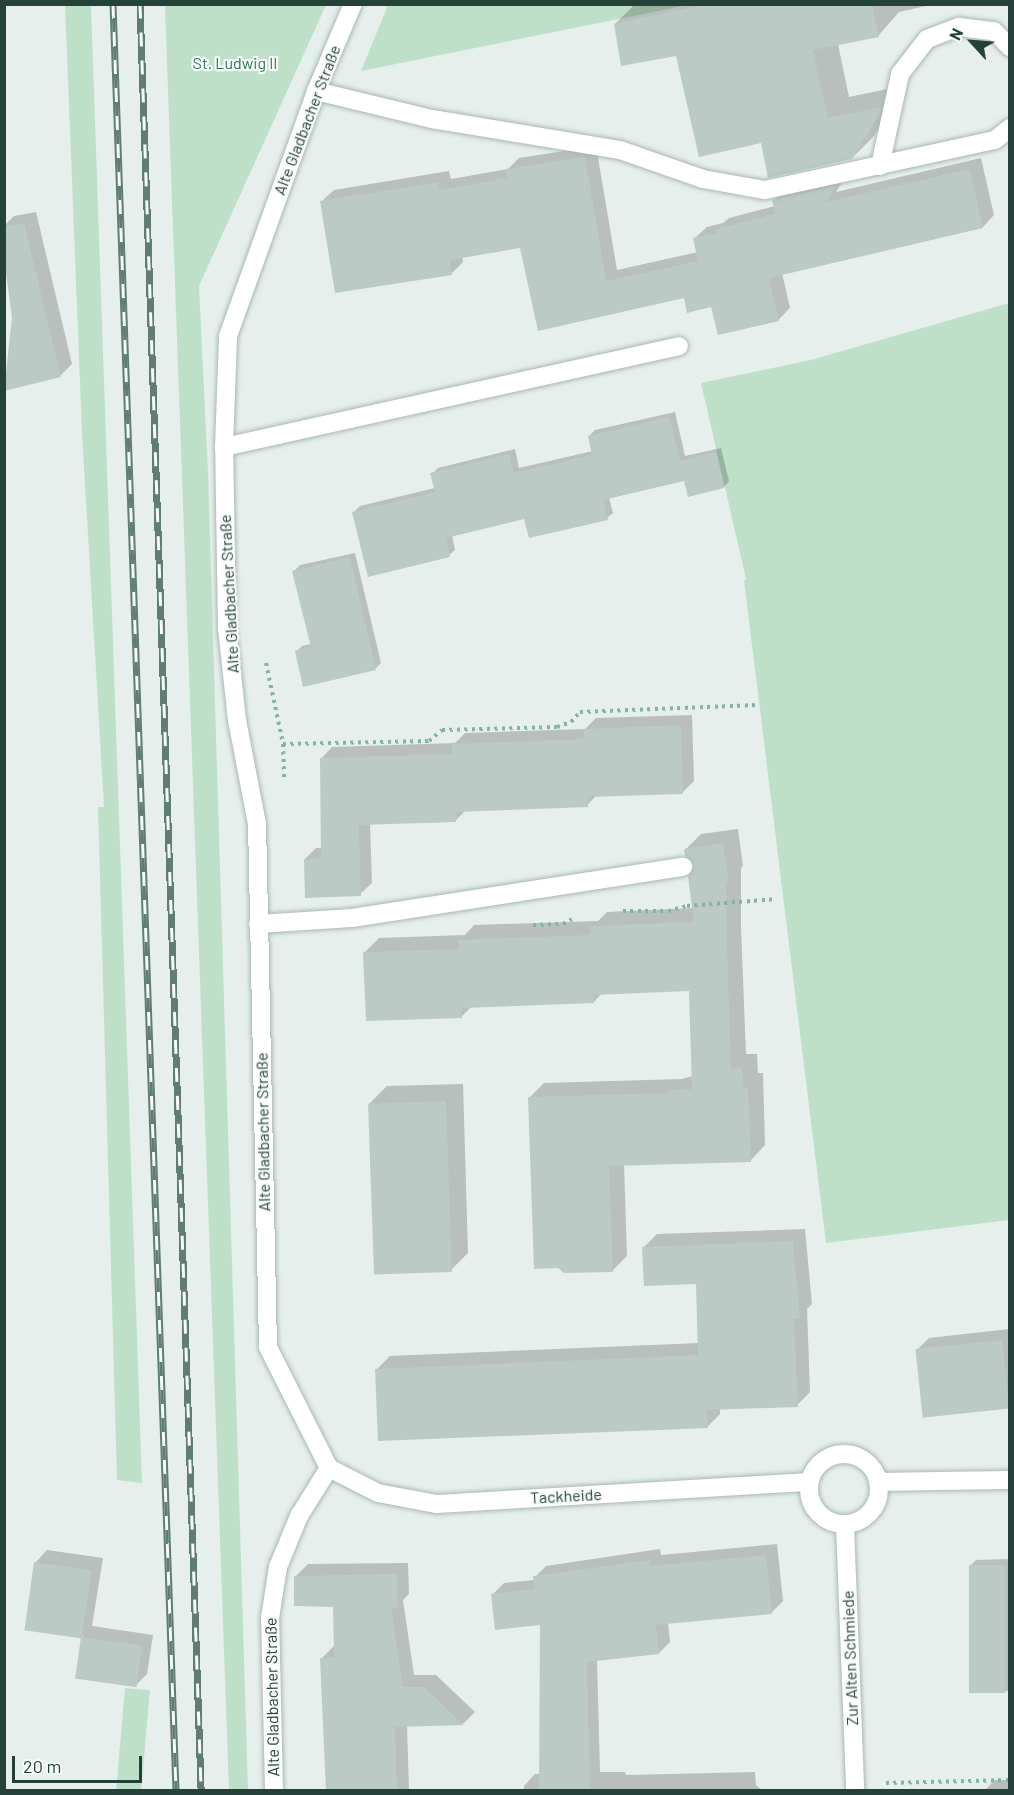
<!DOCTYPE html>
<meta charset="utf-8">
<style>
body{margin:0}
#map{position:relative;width:1014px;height:1795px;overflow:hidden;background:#e6efeb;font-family:Barlow,sans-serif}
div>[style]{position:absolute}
.green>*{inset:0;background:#bfe0c8;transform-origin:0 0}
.shadow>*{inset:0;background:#0003}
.building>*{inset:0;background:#bbcac4;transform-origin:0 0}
.path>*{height:4px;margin-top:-2px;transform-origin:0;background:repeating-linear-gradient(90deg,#86b3a5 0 3px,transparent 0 7.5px)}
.roads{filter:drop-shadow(0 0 2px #a8b8b2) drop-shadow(0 0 2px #a8b8b2)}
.minor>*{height:18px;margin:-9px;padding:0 9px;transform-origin:9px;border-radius:9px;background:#fff}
.minor>.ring{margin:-9px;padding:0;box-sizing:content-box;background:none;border:18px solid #fff;border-radius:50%}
.rail>*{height:7px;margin-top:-3.5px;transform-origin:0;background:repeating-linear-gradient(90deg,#f7fbf9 0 14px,#5f7d75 0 28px);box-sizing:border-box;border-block:2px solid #5f7d75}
span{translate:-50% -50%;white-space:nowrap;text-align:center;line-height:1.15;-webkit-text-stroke:4.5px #f7fbf9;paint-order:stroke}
.park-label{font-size:16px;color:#2d7a4b}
.street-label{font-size:16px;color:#24423a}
.frame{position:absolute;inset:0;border:6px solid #24423a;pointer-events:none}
.north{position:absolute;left:942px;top:12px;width:60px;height:60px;-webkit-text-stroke:4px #f7fbf9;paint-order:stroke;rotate:296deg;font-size:16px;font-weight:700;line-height:24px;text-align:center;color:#24423a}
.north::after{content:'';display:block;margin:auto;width:21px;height:27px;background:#24423a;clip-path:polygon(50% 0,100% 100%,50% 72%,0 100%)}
.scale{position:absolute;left:12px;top:1756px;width:130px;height:27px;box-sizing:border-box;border:3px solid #24423a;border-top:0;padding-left:8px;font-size:18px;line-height:21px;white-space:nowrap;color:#24423a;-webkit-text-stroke:4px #f7fbf9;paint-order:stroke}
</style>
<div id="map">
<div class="green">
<div style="clip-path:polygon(65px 5px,91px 5px,142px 1483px,117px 1480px,98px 807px,104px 807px,82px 433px)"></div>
<div style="clip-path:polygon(165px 5px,326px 5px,199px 286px,208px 472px,248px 1790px,229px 1790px)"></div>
<div style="clip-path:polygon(388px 5px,388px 4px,688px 5px,361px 71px)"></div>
<div style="clip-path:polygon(1009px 303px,1009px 1220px,826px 1243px,748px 613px,744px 580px,746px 579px,701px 383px,811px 360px)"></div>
<div style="left:125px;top:1688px;width:25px;height:102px;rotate:5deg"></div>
</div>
<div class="shadow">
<div style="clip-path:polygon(635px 4px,935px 4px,899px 12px,878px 36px,838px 44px,849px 97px,902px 86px,874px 136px,852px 158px,762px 141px,677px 54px,615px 24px)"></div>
<div style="clip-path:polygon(596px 146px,617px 270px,698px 252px,695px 238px,707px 227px,723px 223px,729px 218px,775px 206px,774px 200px,786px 189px,846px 176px,836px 192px,981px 158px,994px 215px,983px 227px,782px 273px,790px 308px,778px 320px,685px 296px,539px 329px,521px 246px,462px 256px,463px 262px,452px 273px,322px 201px,334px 190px,449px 171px,451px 179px,508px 169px,519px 158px)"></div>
<div style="clip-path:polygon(36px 212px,72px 364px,60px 376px,13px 317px,4px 226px,14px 216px)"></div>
<div style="clip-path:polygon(675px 412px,685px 456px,721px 448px,729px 481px,724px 487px,685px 480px,609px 498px,613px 513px,607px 518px,525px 517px,452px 535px,455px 550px,449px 555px,354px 512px,360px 506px,435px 488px,432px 474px,438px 468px,515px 449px,519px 468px,593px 451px,589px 436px,595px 430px)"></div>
<div style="clip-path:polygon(355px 553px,381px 663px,376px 668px,304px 685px,296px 652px,302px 646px,311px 644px,294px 571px,300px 565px)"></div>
<div style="clip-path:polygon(692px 715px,694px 781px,683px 792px,597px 795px,587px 805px,466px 810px,456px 820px,370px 823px,372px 883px,360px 894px,305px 859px,316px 848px,322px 848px,321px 759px,332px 747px,455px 743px,465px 733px,585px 729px,596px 718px)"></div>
<div style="clip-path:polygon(738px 829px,743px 866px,741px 868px,741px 928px,746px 1054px,757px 1054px,758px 1073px,763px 1073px,765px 1145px,751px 1160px,624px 1164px,627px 1256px,612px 1271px,529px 1098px,544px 1083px,682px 1079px,693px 1076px,691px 989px,602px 993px,594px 1002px,472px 1006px,462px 1016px,364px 953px,379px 938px,465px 935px,474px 925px,598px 921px,607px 912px,694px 908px,696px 866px,686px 849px,701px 834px)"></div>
<div style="clip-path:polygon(463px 1084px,468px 1253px,451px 1270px,369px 1104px,387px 1086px)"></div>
<div style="clip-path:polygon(805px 1229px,812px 1304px,807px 1309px,810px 1392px,797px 1405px,720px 1408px,720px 1414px,707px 1427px,377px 1369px,390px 1356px,699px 1343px,697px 1282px,644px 1247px,657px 1234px)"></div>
<div style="clip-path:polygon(1010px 1329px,1008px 1408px,917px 1350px,929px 1338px)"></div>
<div style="clip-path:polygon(777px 1544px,783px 1601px,772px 1612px,668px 1623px,670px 1642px,659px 1653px,597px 1660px,600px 1772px,625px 1772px,626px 1775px,755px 1772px,756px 1785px,762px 1790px,524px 1790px,524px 1786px,535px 1774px,541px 1774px,542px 1623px,493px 1594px,504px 1583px,535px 1580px,535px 1577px,546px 1566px,660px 1549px,661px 1555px)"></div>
<div style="clip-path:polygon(47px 1550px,103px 1558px,92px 1626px,153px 1635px,147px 1674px,135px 1686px,77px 1678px,83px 1636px,27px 1628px,35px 1563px)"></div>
<div style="clip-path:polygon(1010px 1559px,1010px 1691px,973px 1692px,970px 1566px,976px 1560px)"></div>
<div style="clip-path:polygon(408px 1563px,409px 1594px,403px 1600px,414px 1675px,436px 1675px,475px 1712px,464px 1723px,407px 1725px,409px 1790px,327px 1790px,322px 1658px,334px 1646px,334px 1605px,296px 1576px,308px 1564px)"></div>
<div style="clip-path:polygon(995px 1780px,1010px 1780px,1010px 1790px,985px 1790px)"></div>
</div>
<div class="building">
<div style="clip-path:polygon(706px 4px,872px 4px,879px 37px,813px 50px,828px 118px,881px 107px,880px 114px,852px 159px,768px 178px,761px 143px,699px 157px,676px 56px,621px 66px,614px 24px)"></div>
<div style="clip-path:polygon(585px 157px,606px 281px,698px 261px,693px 238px,717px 233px,716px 229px,775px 214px,772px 200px,836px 186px,826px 202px,970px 169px,983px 228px,769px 278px,779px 321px,718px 335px,711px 307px,687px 313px,684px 298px,538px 331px,520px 248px,450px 260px,452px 275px,335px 293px,320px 201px,438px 182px,439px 190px,507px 178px,506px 169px)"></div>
<div style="clip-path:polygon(24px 223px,61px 377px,4px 391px,12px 317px,4px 258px,4px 227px)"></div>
<div style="clip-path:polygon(669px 417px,680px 461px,716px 452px,724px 488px,688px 497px,684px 481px,603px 500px,608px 520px,529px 538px,524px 519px,446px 538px,450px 557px,368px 577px,352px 512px,435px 492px,430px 473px,509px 454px,514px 473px,592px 455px,588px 436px)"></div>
<div style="clip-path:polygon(350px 557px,376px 670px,303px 687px,295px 651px,311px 647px,292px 571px)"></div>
<div style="clip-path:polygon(681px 725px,683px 794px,588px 797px,588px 807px,456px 812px,456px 822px,359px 825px,361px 896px,305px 898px,304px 859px,321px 858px,320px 758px,452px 754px,452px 744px,584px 739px,584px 729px)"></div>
<div style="clip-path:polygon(723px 843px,729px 882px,726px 882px,727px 943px,731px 1069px,742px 1068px,744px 1088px,748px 1088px,751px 1162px,609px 1166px,613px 1272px,564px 1273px,558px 1268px,534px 1269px,528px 1097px,669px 1093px,668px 1090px,692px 1089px,689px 991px,593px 995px,594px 1003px,462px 1008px,462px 1018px,366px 1021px,363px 952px,459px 949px,458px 940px,590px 935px,590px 926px,694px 922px,688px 877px,694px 866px,691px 860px,685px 856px,684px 849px)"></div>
<div style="left:446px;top:1101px;width:171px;height:78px;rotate:88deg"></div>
<div style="clip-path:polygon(793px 1241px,800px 1318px,794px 1319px,798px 1407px,707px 1410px,708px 1428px,378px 1441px,375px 1369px,698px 1355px,696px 1284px,644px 1286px,642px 1247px)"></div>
<div style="left:1002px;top:1340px;width:69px;height:87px;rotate:84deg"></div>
<div style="clip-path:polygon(766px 1555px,772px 1614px,656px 1625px,659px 1654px,587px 1662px,590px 1791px,539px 1791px,540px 1625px,495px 1630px,491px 1594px,535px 1589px,533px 1576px,650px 1560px,650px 1566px)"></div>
<div style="left:34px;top:1562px;width:58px;height:69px;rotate:8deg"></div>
<div style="left:969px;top:1565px;width:36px;height:128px"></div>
<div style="clip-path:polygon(397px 1574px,397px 1608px,391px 1607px,403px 1687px,424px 1687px,464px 1725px,395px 1727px,397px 1791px,326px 1791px,320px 1658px,334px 1657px,333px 1607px,294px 1606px,294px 1576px)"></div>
<div style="left:81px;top:1637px;width:62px;height:42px;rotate:8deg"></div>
</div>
<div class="path">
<div style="left:266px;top:663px;width:83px;rotate:78.1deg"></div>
<div style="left:283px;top:744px;width:35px;rotate:88deg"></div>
<div style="left:283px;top:744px;width:146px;rotate:-1.2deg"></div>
<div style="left:429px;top:741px;width:17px;rotate:-40deg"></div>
<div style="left:442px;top:730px;width:115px;rotate:-1.5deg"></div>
<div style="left:557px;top:727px;width:15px;rotate:-20deg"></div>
<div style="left:571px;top:722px;width:13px;rotate:-48deg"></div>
<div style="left:580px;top:712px;width:177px;rotate:-2.3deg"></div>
<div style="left:623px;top:911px;width:45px"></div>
<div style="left:668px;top:911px;width:20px;rotate:-15deg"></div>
<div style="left:687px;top:906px;width:90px;rotate:-4.4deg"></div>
<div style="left:533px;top:925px;width:30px;rotate:-2deg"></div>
<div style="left:563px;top:924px;width:10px;rotate:-29deg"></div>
<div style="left:886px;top:1783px;width:124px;rotate:-1.4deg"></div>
</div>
<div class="roads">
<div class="minor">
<div style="left:316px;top:91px;width:119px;rotate:13.6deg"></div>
<div style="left:432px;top:119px;width:191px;rotate:9.4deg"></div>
<div style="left:620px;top:150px;width:88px;rotate:19.3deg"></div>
<div style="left:703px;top:179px;width:63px;rotate:10.1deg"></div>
<div style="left:765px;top:190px;width:235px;rotate:-12.3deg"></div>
<div style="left:995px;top:140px;width:19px;rotate:-39deg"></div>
<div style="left:880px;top:166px;width:94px;rotate:-77.7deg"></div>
<div style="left:900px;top:74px;width:44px;rotate:-52.4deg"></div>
<div style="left:927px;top:39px;width:34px;rotate:-21deg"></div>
<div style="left:959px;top:27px;width:35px;rotate:7deg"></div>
<div style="left:994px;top:31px;width:23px;rotate:45deg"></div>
<div style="left:224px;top:447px;width:466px;rotate:-12.5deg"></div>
<div style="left:258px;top:924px;width:94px;rotate:-3.7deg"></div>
<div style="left:352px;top:918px;width:335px;rotate:-8.8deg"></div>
<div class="ring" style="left:809px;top:1454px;width:52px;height:52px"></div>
<div style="left:329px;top:1468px;width:136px;rotate:-116.8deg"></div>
<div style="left:268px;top:1347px;width:523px;rotate:-91.2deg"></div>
<div style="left:257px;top:824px;width:106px;rotate:-100.9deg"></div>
<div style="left:237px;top:720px;width:93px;rotate:-96.2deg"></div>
<div style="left:227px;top:628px;width:181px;rotate:-90.9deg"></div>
<div style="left:224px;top:447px;width:111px;rotate:-87.9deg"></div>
<div style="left:228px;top:336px;width:260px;rotate:-70.2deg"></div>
<div style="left:316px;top:91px;width:95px;rotate:-67deg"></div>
<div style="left:329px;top:1468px;width:55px;rotate:27deg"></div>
<div style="left:378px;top:1493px;width:60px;rotate:10.6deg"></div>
<div style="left:437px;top:1504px;width:373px;rotate:-3.4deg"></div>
<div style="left:878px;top:1482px;width:132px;rotate:-0.9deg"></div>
<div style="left:845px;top:1525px;width:265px;rotate:87.8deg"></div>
<div style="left:274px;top:1790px;width:172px;rotate:-91.3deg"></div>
<div style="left:270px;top:1618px;width:52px;rotate:-81.1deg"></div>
<div style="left:278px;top:1567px;width:55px;rotate:-67.6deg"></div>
<div style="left:299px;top:1516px;width:57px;rotate:-58deg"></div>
</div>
</div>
<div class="rail">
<div style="left:113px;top:4px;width:1787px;rotate:87.98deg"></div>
<div style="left:140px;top:4px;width:1787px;rotate:88.04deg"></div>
</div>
<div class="park-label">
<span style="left:235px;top:63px">St. Ludwig II</span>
</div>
<div class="street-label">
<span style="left:307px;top:120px;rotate:-69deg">Alte Gladbacher Straße</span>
<span style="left:229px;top:594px;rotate:-93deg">Alte Gladbacher Straße</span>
<span style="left:263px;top:1132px;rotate:-91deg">Alte Gladbacher Straße</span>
<span style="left:566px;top:1496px;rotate:-3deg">Tackheide</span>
<span style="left:850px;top:1658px;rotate:-92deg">Zur Alten Schmiede</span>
<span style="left:272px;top:1697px;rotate:-91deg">Alte Gladbacher Straße</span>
</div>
<div class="frame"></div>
<div class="north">N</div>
<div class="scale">20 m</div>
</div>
